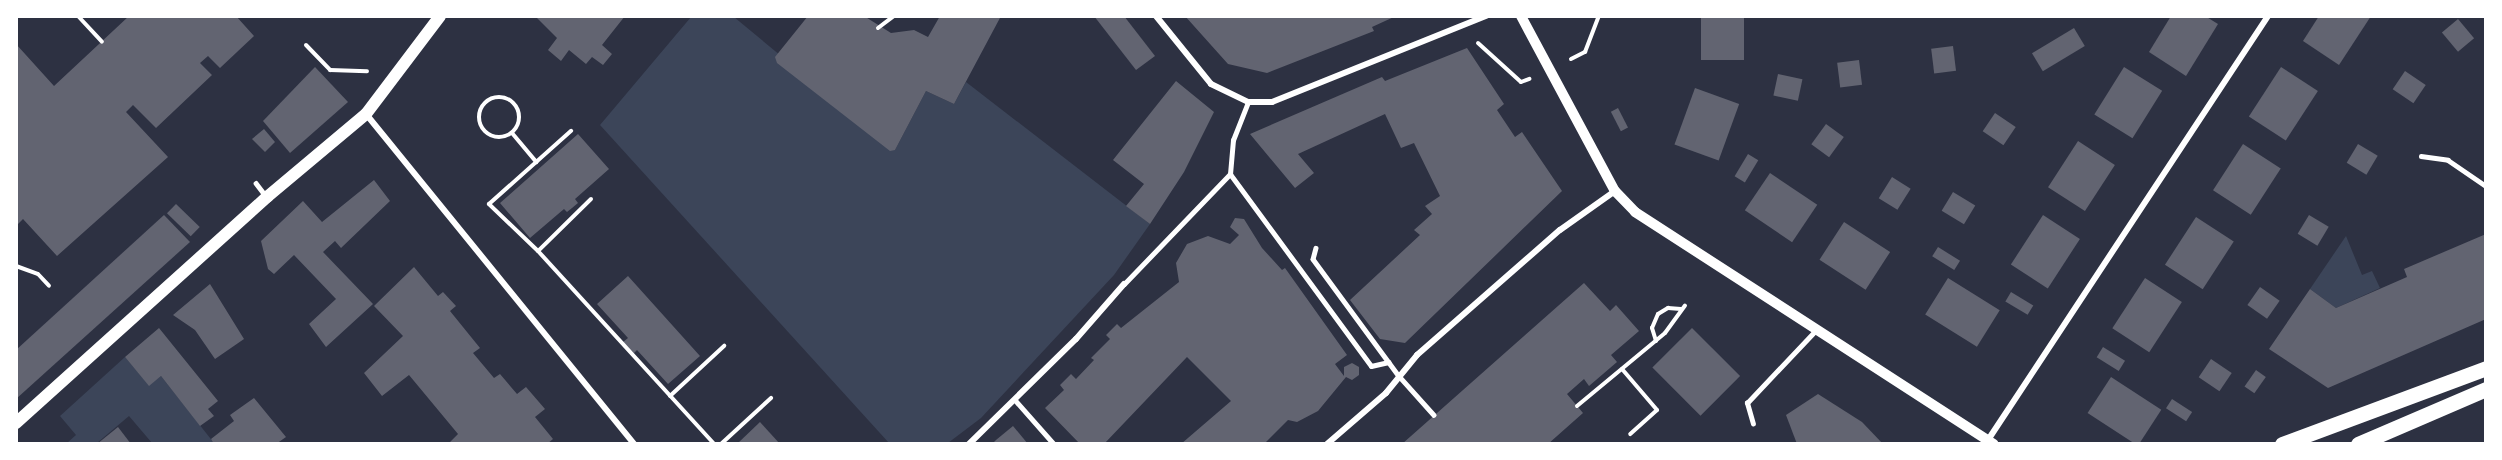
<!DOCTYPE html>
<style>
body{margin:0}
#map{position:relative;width:2502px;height:460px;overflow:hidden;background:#2d3142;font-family:Merriweather,serif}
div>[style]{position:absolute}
.green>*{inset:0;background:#3c4559}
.building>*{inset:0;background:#626471;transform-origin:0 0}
.path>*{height:4px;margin:-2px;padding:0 2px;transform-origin:2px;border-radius:2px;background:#fff}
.path>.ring{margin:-2px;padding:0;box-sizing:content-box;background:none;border:4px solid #fff;border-radius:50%}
.service>*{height:4.5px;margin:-2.25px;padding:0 2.25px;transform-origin:2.25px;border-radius:2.25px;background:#fff}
.pedestrian>*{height:5px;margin:-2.5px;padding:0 2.5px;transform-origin:2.5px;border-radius:2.5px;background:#fff}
.minor>*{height:6px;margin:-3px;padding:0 3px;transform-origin:3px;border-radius:3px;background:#fff}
.tertiary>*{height:10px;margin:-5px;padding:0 5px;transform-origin:5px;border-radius:5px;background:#fff}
.secondary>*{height:12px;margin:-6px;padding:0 6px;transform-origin:6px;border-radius:6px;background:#fff}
.primary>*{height:15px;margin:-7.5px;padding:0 7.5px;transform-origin:7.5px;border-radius:7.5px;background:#fff}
span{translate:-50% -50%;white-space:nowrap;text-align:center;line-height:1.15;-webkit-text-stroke:6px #fff;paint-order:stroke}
.frame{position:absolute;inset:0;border:18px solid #fff;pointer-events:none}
</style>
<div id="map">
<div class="green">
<div style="clip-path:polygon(691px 17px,734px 17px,895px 150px,926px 91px,954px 104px,966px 82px,1150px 224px,1114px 275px,981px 418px,948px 443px,889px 443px,600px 125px)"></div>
<div style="clip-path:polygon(2346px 236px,2362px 275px,2372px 271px,2380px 288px,2336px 308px,2310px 289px)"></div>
<div style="clip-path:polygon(125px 357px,149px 385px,161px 376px,214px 443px,152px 443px,129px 416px,97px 443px,67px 443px,76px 435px,60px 416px)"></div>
</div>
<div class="building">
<div style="clip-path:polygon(129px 16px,236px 16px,254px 36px,220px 68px,208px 56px,200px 63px,212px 75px,156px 128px,133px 105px,126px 112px,168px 157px,57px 256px,23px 219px,16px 226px,16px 44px,54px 86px)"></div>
<div style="clip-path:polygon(535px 16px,625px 16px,602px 45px,612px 54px,603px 65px,592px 57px,586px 64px,569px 50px,561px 61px,548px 50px,557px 38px)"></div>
<div style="clip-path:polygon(808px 16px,864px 16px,891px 33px,914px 30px,928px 37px,940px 16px,1001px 16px,954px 104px,926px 91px,895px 150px,890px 151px,777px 63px,775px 57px)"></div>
<div style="clip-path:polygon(1094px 16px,1124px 16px,1155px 56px,1136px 70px)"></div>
<div style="clip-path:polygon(1185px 16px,1396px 16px,1372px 27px,1374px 31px,1267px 73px,1228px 64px)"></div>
<div style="left:1701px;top:16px;width:43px;height:44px"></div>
<div style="clip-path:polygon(2171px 16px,2205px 16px,2218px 24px,2186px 76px,2149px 52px)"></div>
<div style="clip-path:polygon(2319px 16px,2371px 16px,2339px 65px,2303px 41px)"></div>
<div style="left:2458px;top:19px;width:25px;height:21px;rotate:50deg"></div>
<div style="left:2074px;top:28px;width:21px;height:49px;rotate:59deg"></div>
<div style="left:1953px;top:46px;width:25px;height:22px;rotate:83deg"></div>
<div style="clip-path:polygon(1467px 48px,1504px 104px,1497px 110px,1515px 137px,1522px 132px,1562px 191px,1405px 343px,1380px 339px,1350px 300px,1420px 235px,1414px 230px,1432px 214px,1425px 206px,1440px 196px,1414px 143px,1401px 148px,1385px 114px,1298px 154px,1314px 173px,1295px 188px,1250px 134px,1382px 77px,1385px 81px)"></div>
<div style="left:1859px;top:60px;width:25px;height:22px;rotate:83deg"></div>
<div style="clip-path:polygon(315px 67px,348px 102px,290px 153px,263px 121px)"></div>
<div style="left:2124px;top:67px;width:45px;height:56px;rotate:32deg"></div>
<div style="left:2281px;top:67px;width:44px;height:59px;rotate:33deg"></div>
<div style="left:2405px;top:71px;width:25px;height:22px;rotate:34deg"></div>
<div style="left:1778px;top:74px;width:25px;height:22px;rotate:12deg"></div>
<div style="clip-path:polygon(1176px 81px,1214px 112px,1184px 172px,1150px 224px,1126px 206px,1144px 184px,1113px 160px)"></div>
<div style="left:1695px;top:88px;width:47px;height:60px;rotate:20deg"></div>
<div style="left:1618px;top:108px;width:22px;height:8px;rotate:63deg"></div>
<div style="left:1995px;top:113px;width:25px;height:22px;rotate:34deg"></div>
<div style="left:1826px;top:124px;width:22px;height:25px;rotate:36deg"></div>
<div style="clip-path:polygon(264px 129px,275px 142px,265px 152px,252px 139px)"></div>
<div style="clip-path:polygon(578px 134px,609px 169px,575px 199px,578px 203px,572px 208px,567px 212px,564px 209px,530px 238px,500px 203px)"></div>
<div style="left:2078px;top:141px;width:44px;height:55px;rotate:33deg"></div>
<div style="left:2243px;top:144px;width:45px;height:55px;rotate:33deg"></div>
<div style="left:2358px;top:144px;width:23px;height:22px;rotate:31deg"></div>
<div style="left:1748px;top:154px;width:12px;height:26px;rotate:31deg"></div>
<div style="left:1770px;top:173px;width:57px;height:45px;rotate:34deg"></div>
<div style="left:1892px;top:177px;width:22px;height:25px;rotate:32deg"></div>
<div style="clip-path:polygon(374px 180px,390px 201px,341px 248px,335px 241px,323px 252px,373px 304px,326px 347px,309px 324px,336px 299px,294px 255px,274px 274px,268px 269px,261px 241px,303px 201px,322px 222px)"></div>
<div style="left:1953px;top:192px;width:26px;height:22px;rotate:31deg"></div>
<div style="left:176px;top:204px;width:33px;height:13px;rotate:44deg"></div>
<div style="clip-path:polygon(164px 215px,190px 242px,16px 399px,16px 350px)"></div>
<div style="left:2043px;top:215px;width:44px;height:59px;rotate:33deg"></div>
<div style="left:2309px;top:215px;width:23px;height:22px;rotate:31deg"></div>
<div style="left:2196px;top:217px;width:45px;height:57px;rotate:33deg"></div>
<div style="clip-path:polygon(1235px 218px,1244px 219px,1262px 248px,1282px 270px,1285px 268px,1347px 355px,1335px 364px,1344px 376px,1344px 367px,1352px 363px,1359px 367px,1359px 375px,1352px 380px,1346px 377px,1318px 411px,1297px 422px,1288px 420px,1264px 444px,1181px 444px,1231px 401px,1187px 357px,1104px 444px,1080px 444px,1045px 408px,1064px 390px,1060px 385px,1071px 374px,1076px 379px,1094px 360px,1091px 358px,1110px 339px,1106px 335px,1117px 324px,1121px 328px,1179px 282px,1176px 263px,1187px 244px,1208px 236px,1230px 244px,1239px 235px,1230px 227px)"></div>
<div style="left:1844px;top:222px;width:55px;height:45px;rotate:33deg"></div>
<div style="clip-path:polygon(2486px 234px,2486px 319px,2328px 388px,2269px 349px,2310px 289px,2336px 308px,2407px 277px,2404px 269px)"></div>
<div style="left:1938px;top:247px;width:26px;height:11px;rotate:32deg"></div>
<div style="clip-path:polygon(414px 267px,438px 296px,443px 292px,456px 306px,450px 311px,480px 348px,473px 353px,494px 378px,500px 374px,517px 394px,526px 387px,545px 409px,535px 417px,553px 439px,547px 444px,448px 444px,458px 434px,409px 375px,382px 396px,364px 373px,403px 336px,374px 306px)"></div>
<div style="clip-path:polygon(628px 276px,700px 356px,668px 384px,637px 350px,634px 353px,623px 342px,628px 338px,597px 304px)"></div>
<div style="left:1948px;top:278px;width:61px;height:43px;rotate:32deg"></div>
<div style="left:2145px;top:278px;width:44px;height:60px;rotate:33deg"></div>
<div style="clip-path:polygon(1584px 283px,1610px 311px,1616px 305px,1639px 331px,1611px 355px,1617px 362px,1589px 386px,1584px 379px,1567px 394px,1583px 413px,1548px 444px,1402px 444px)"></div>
<div style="clip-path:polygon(210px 284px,244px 339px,215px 359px,195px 330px,173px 315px)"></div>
<div style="left:2260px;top:287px;width:24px;height:22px;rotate:35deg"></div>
<div style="left:2011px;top:292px;width:26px;height:11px;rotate:31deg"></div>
<div style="clip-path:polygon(159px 328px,218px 401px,208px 409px,214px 416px,200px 426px,161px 376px,149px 386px,125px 357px)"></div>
<div style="left:1692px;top:328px;width:68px;height:56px;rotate:45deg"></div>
<div style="left:2103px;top:347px;width:26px;height:12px;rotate:32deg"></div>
<div style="left:2211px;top:359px;width:25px;height:22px;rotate:34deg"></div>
<div style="left:2256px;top:370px;width:12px;height:20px;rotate:35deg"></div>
<div style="left:2111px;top:377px;width:60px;height:43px;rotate:33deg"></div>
<div style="clip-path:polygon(1818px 394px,1862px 422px,1883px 444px,1797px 444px,1786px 415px)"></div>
<div style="clip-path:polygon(254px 398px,286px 437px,276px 444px,214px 444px,211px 439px,234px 421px,230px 415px)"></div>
<div style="left:2172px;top:399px;width:24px;height:11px;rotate:33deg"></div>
<div style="clip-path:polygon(760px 422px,780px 444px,737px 444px)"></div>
<div style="clip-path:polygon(1013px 426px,1028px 444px,992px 444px,996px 440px)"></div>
<div style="clip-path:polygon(118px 427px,131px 444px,97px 444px)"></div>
</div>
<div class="path">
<div style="left:78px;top:16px;width:35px;rotate:47deg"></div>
<div style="left:878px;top:28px;width:20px;rotate:-37deg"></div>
<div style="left:1478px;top:43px;width:58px;rotate:42.2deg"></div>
<div style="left:1521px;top:82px;width:9px;rotate:-21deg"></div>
<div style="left:306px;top:45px;width:35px;rotate:46deg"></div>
<div style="left:330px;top:70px;width:37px;rotate:2deg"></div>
<div style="left:1571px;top:59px;width:16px;rotate:-27deg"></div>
<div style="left:1585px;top:52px;width:39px;rotate:-69deg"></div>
<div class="ring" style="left:479px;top:97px;width:36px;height:36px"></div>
<div style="left:512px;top:133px;width:38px;rotate:50deg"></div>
<div style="left:591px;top:199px;width:74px;rotate:135.5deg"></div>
<div style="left:538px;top:251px;width:261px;rotate:47.6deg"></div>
<div style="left:538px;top:251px;width:68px;rotate:-136.2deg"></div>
<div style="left:489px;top:204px;width:110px;rotate:-41.7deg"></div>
<div style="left:16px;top:266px;width:23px;rotate:20deg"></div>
<div style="left:38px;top:274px;width:16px;rotate:47deg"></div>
<div style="left:1656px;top:341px;width:14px;rotate:-107deg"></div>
<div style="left:1652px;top:328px;width:15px;rotate:-67deg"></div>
<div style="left:1658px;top:314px;width:12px;rotate:-31deg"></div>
<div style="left:1668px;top:308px;width:13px;rotate:4deg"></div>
<div style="left:1622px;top:369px;width:54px;rotate:49.5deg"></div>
<div style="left:1657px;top:410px;width:36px;rotate:138deg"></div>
<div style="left:670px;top:396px;width:74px;rotate:-42.8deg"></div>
<div style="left:1577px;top:406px;width:114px;rotate:-39.7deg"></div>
<div style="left:1665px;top:333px;width:34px;rotate:-54deg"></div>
<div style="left:721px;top:444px;width:68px;rotate:-42.6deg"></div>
</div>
<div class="service">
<div style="left:2421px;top:156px;width:27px;rotate:8deg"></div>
<div style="left:2448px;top:160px;width:46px;rotate:34.4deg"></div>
<div style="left:256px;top:183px;width:15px;rotate:53deg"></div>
<div style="left:1316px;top:248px;width:11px;rotate:105deg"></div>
<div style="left:1313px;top:259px;width:145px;rotate:53.7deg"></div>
<div style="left:1399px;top:376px;width:52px;rotate:48.1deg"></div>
<div style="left:1016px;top:401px;width:57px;rotate:48.5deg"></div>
<div style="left:1753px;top:424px;width:22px;rotate:-106deg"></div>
<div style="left:1747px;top:403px;width:102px;rotate:-46.6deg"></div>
</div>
<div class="pedestrian">
<div style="left:1230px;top:174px;width:238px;rotate:53.7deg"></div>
<div style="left:1371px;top:366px;width:18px;rotate:-13deg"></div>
<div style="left:1124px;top:284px;width:153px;rotate:-46.1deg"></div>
<div style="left:1230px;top:174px;width:34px;rotate:-85deg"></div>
<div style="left:1233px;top:140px;width:41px;rotate:-68.5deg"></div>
</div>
<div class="minor">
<div style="left:1156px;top:16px;width:87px;rotate:51deg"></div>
<div style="left:1211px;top:84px;width:41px;rotate:25.9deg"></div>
<div style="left:1248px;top:102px;width:24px"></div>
<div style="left:1272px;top:102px;width:231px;rotate:-21.9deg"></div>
<div style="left:366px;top:114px;width:425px;rotate:50.9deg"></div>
<div style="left:1988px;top:440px;width:508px;rotate:-56.56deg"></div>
<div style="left:969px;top:444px;width:150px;rotate:-44.5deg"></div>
<div style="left:1076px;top:339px;width:73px;rotate:-48.9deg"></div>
<div style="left:1327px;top:444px;width:78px;rotate:-40.8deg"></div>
<div style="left:1386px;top:393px;width:49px;rotate:-50.8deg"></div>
<div style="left:1417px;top:355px;width:190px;rotate:-41.2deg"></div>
<div style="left:1560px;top:230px;width:67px;rotate:-35.3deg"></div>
</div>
<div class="tertiary">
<div style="left:1521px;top:16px;width:199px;rotate:61.8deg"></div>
<div style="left:1615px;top:191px;width:29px;rotate:46deg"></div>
<div style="left:1635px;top:212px;width:427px;rotate:32.9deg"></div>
</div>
<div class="secondary">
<div style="left:16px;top:423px;width:338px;rotate:-42deg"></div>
<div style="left:267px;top:197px;width:129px;rotate:-40deg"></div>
<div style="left:366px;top:114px;width:123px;rotate:-52.9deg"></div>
</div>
<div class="primary">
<div style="left:2282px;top:444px;width:218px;rotate:-20.4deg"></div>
<div style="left:2358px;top:444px;width:139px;rotate:-23.3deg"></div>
</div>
<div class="frame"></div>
</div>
